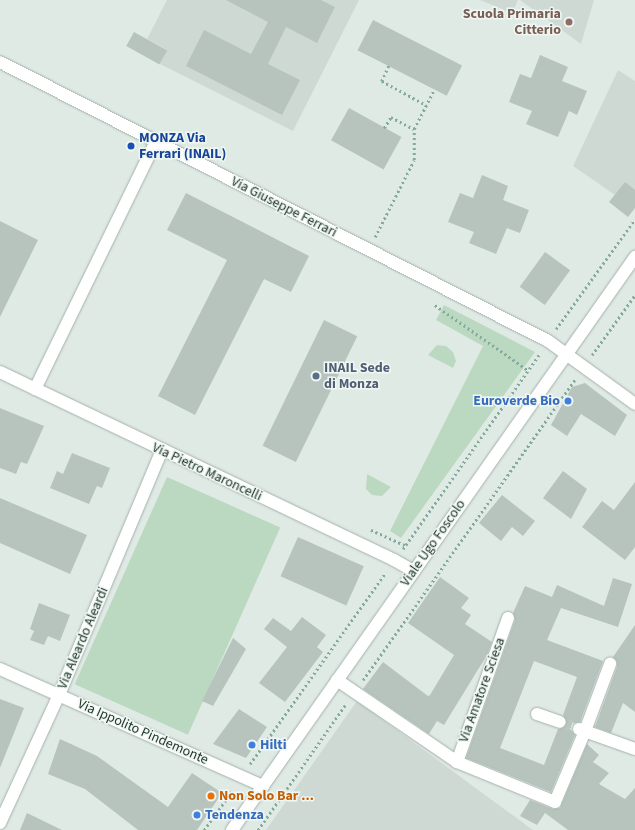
<!DOCTYPE html>
<style>
body{margin:0}
#map{position:relative;width:635px;height:830px;overflow:hidden;background:#e0eae5;font-family:"Source Sans 3",sans-serif}
div>[style]{position:absolute}
.built>*{inset:0;background:#cfd9d3}
.green>*{inset:0;background:#bbd9c1;transform-origin:0 0}
.building>*{inset:0;background:#b6c4bd;transform-origin:0 0}
.minor-tunnel>*{height:12px;margin-top:-6px;transform-origin:0;background:repeating-linear-gradient(90deg,#bac6c1 0 12px,transparent 0 18px)}
.path>*{height:2.5px;margin-top:-1.25px;transform-origin:0;background:repeating-linear-gradient(90deg,#84aa9b 0 2px,transparent 0 5px)}
.roads{filter:drop-shadow(0 0 1px #a4b1ab) drop-shadow(0 0 1px #a4b1ab)}
.minor>*{height:12px;margin:-6px;padding:0 6px;transform-origin:6px;border-radius:6px;background:#fff}
.dots>*{width:11px;height:11px;translate:-50% -50%;box-sizing:border-box;border:2px solid #f0f7f3;border-radius:50%}
span{translate:-50% -50%;white-space:nowrap;text-align:center;line-height:1.15;-webkit-text-stroke:3px #f0f7f3;paint-order:stroke}
.education-label{font-size:14px;color:#785e54;font-weight:700}
.right{translate:-100% -50%;text-align:right}
.transit-label{font-size:14px;color:#164399;font-weight:700}
.left{translate:0 -50%;text-align:left}
.street-label{font-size:14px;color:#233830}
.service-label{font-size:14px;color:#4e5e75;font-weight:700}
.shop-label{font-size:14px;color:#366cbe;font-weight:700}
.food-label{font-size:14px;color:#c56008;font-weight:700}
</style>
<div id="map">
<div class="built">
<div style="clip-path:polygon(167px 0,359px 0,293px 131px,160px 64px,167px 50px,147px 39px)"></div>
<div style="clip-path:polygon(480px 0,518px 0,512px 13px)"></div>
<div style="clip-path:polygon(520px 0,594px 0,581px 44px)"></div>
<div style="clip-path:polygon(618px 70px,635px 81px,635px 190px,615px 195px,573px 166px)"></div>
<div style="clip-path:polygon(357px 701px,533px 830px,266px 830px)"></div>
</div>
<div class="green">
<div style="clip-path:polygon(444px 305px,535px 352px,401px 538px,390px 531px,483px 346px,436px 320px)"></div>
<div style="clip-path:polygon(437px 345px,446px 346px,453px 352px,456px 361px,453px 368px,428px 355px)"></div>
<div style="clip-path:polygon(367px 474px,391px 487px,382px 496px,372px 495px,366px 489px)"></div>
<div style="left:167px;top:477px;width:124px;height:227px;rotate:24deg"></div>
</div>
<div class="building">
<div style="clip-path:polygon(226px 0,321px 0,335px 7px,317px 43px,286px 27px,268px 64px,300px 80px,282px 115px,186px 66px,204px 30px,251px 54px,268px 22px)"></div>
<div style="left:373px;top:20px;width:100px;height:34px;rotate:27deg"></div>
<div style="left:134px;top:32px;width:38px;height:16px;rotate:29deg"></div>
<div style="clip-path:polygon(540px 55px,568px 67px,562px 81px,587px 91px,577px 115px,569px 111px,558px 137px,526px 124px,532px 111px,509px 102px,520px 74px,531px 78px)"></div>
<div style="left:349px;top:108px;width:60px;height:37px;rotate:29deg"></div>
<div style="clip-path:polygon(482px 175px,508px 186px,503px 200px,529px 210px,520px 233px,507px 228px,496px 254px,469px 243px,474px 232px,448px 222px,460px 193px,473px 198px)"></div>
<div style="clip-path:polygon(625px 182px,635px 190px,635px 208px,628px 217px,609px 202px)"></div>
<div style="clip-path:polygon(186px 193px,309px 256px,291px 292px,264px 279px,195px 415px,158px 396px,227px 260px,167px 230px)"></div>
<div style="clip-path:polygon(0 221px,38px 240px,0 317px)"></div>
<div style="left:545px;top:252px;width:31px;height:43px;rotate:36deg"></div>
<div style="left:324px;top:320px;width:37px;height:140px;rotate:26deg"></div>
<div style="clip-path:polygon(585px 383px,627px 415px,615px 436px,581px 414px,567px 436px,551px 425px,572px 387px)"></div>
<div style="clip-path:polygon(0 408px,44px 426px,27px 464px,21px 462px,16px 474px,0 468px)"></div>
<div style="clip-path:polygon(72px 453px,110px 468px,102px 488px,97px 486px,89px 504px,50px 488px,57px 471px,63px 474px)"></div>
<div style="clip-path:polygon(563px 471px,587px 489px,571px 519px,543px 498px)"></div>
<div style="clip-path:polygon(635px 482px,635px 547px,625px 560px,582px 527px,602px 501px,614px 510px)"></div>
<div style="clip-path:polygon(502px 495px,535px 521px,523px 536px,512px 527px,501px 541px,479px 523px)"></div>
<div style="clip-path:polygon(0 498px,87px 535px,70px 574px,0 543px)"></div>
<div style="left:298px;top:537px;width:72px;height:43px;rotate:24deg"></div>
<div style="clip-path:polygon(440px 577px,469px 598px,461px 608px,471px 615px,465px 624px,492px 642px,487px 655px,444px 725px,437px 721px,429px 734px,363px 689px,383px 662px,428px 696px,430px 695px,454px 655px,408px 623px)"></div>
<div style="clip-path:polygon(613px 578px,632px 584px,618px 627px,561px 608px,547px 640px,603px 661px,580px 722px,575px 723px,567px 721px,563px 715px,577px 677px,534px 661px,500px 748px,544px 765px,558px 729px,562px 729px,567px 725px,575px 735px,551px 792px,466px 758px,515px 620px,513px 613px,525px 586px,552px 597px,557px 585px,604px 606px)"></div>
<div style="clip-path:polygon(39px 603px,70px 615px,60px 641px,48px 636px,44px 645px,30px 640px,34px 631px,30px 629px)"></div>
<div style="clip-path:polygon(302px 617px,326px 635px,317px 647px,323px 652px,285px 702px,259px 683px,287px 647px,264px 629px,273px 618px,291px 631px)"></div>
<div style="clip-path:polygon(635px 625px,635px 712px,623px 703px,611px 733px,595px 727px,617px 667px,617px 662px,613px 657px)"></div>
<div style="clip-path:polygon(233px 638px,246px 649px,213px 706px,202px 701px)"></div>
<div style="clip-path:polygon(0 699px,24px 708px,0 768px)"></div>
<div style="clip-path:polygon(239px 709px,267px 727px,246px 758px,213px 744px)"></div>
<div style="clip-path:polygon(60px 739px,97px 756px,168px 807px,192px 773px,222px 793px,197px 830px,138px 830px,85px 789px,48px 774px)"></div>
<div style="clip-path:polygon(587px 744px,599px 755px,593px 762px,609px 773px,599px 784px,625px 799px,635px 788px,635px 830px,568px 830px,545px 813px,537px 825px,520px 816px,530px 800px,553px 809px,560px 808px)"></div>
<div style="clip-path:polygon(27px 813px,62px 830px,20px 830px)"></div>
</div>
<div class="minor-tunnel">
<div style="left:560px;top:722px;width:20px;rotate:20deg"></div>
</div>
<div class="path">
<div style="left:389px;top:66px;width:17px;rotate:115deg"></div>
<div style="left:382px;top:81px;width:50px;rotate:28.6deg"></div>
<div style="left:384px;top:128px;width:13px;rotate:-58deg"></div>
<div style="left:391px;top:117px;width:26px;rotate:28deg"></div>
<div style="left:375px;top:237px;width:86px;rotate:-63.1deg"></div>
<div style="left:414px;top:160px;width:31px;rotate:-90deg"></div>
<div style="left:414px;top:129px;width:44px;rotate:-62.9deg"></div>
<div style="left:435px;top:305px;width:113px;rotate:35deg"></div>
<div style="left:556px;top:329px;width:135px;rotate:-54.3deg"></div>
<div style="left:592px;top:355px;width:74px;rotate:-54.4deg"></div>
<div style="left:371px;top:530px;width:37px;rotate:24deg"></div>
<div style="left:403px;top:549px;width:239px;rotate:-55deg"></div>
<div style="left:363px;top:680px;width:368px;rotate:-54.8deg"></div>
<div style="left:250px;top:764px;width:235px;rotate:-54.7deg"></div>
<div style="left:204px;top:830px;width:49px;rotate:-54.1deg"></div>
<div style="left:258px;top:830px;width:154px;rotate:-55.1deg"></div>
</div>
<div class="roads">
<div class="minor">
<div style="left:0;top:62px;width:615px;rotate:26.98deg"></div>
<div style="left:548px;top:341px;width:107px;rotate:35.9deg"></div>
<div style="left:0;top:372px;width:437px;rotate:25.5deg"></div>
<div style="left:394px;top:560px;width:23px;rotate:29deg"></div>
<div style="left:35px;top:389px;width:276px;rotate:-64deg"></div>
<div style="left:508px;top:618px;width:153px;rotate:109.5deg"></div>
<div style="left:457px;top:762px;width:106px;rotate:22.2deg"></div>
<div style="left:555px;top:802px;width:77px;rotate:-67.1deg"></div>
<div style="left:585px;top:731px;width:72px;rotate:-69.5deg"></div>
<div style="left:0;top:669px;width:288px;rotate:24deg"></div>
<div style="left:337px;top:680px;width:145px;rotate:34.3deg"></div>
<div style="left:537px;top:714px;width:24px;rotate:19deg"></div>
<div style="left:579px;top:729px;width:59px;rotate:19.7deg"></div>
<div style="left:0;top:823px;width:141px;rotate:-65.3deg"></div>
<div style="left:59px;top:695px;width:266px;rotate:-67.2deg"></div>
<div style="left:232px;top:830px;width:701px;rotate:-54.88deg"></div>
</div>
</div>
<div class="dots">
<div style="left:569px;top:22px;background:#8d6e63"></div>
<div style="left:131px;top:146px;background:#1a4fb4"></div>
<div style="left:316px;top:376px;background:#5c6f8a"></div>
<div style="left:568px;top:401px;background:#3f7fe0"></div>
<div style="left:252px;top:745px;background:#3f7fe0"></div>
<div style="left:211px;top:796px;background:#e8710a"></div>
<div style="left:197px;top:815px;background:#3f7fe0"></div>
</div>
<div class="education-label">
<span class="right" style="left:561px;top:22px">Scuola Primaria<br>Citterio</span>
</div>
<div class="transit-label">
<span class="left" style="left:139px;top:146px">MONZA Via<br>Ferrari (INAIL)</span>
</div>
<div class="street-label">
<span style="left:284px;top:207px;rotate:27deg">Via Giuseppe Ferrari</span>
<span style="left:207px;top:472px;rotate:25deg">Via Pietro Maroncelli</span>
<span style="left:433px;top:543px;rotate:-55deg">Viale Ugo Foscolo</span>
<span style="left:83px;top:638px;rotate:-67deg">Via Aleardo Aleardi</span>
<span style="left:482px;top:690px;rotate:-70deg">Via Amatore Sciesa</span>
<span style="left:143px;top:732px;rotate:24deg">Via Ippolito Pindemonte</span>
</div>
<div class="service-label">
<span class="left" style="left:324px;top:376px">INAIL Sede<br>di Monza</span>
</div>
<div class="shop-label">
<span class="right" style="left:560px;top:401px">Euroverde Bio</span>
<span class="left" style="left:260px;top:745px">Hilti</span>
<span class="left" style="left:205px;top:815px">Tendenza</span>
</div>
<div class="food-label">
<span class="left" style="left:219px;top:796px">Non Solo Bar ...</span>
</div>
</div>
